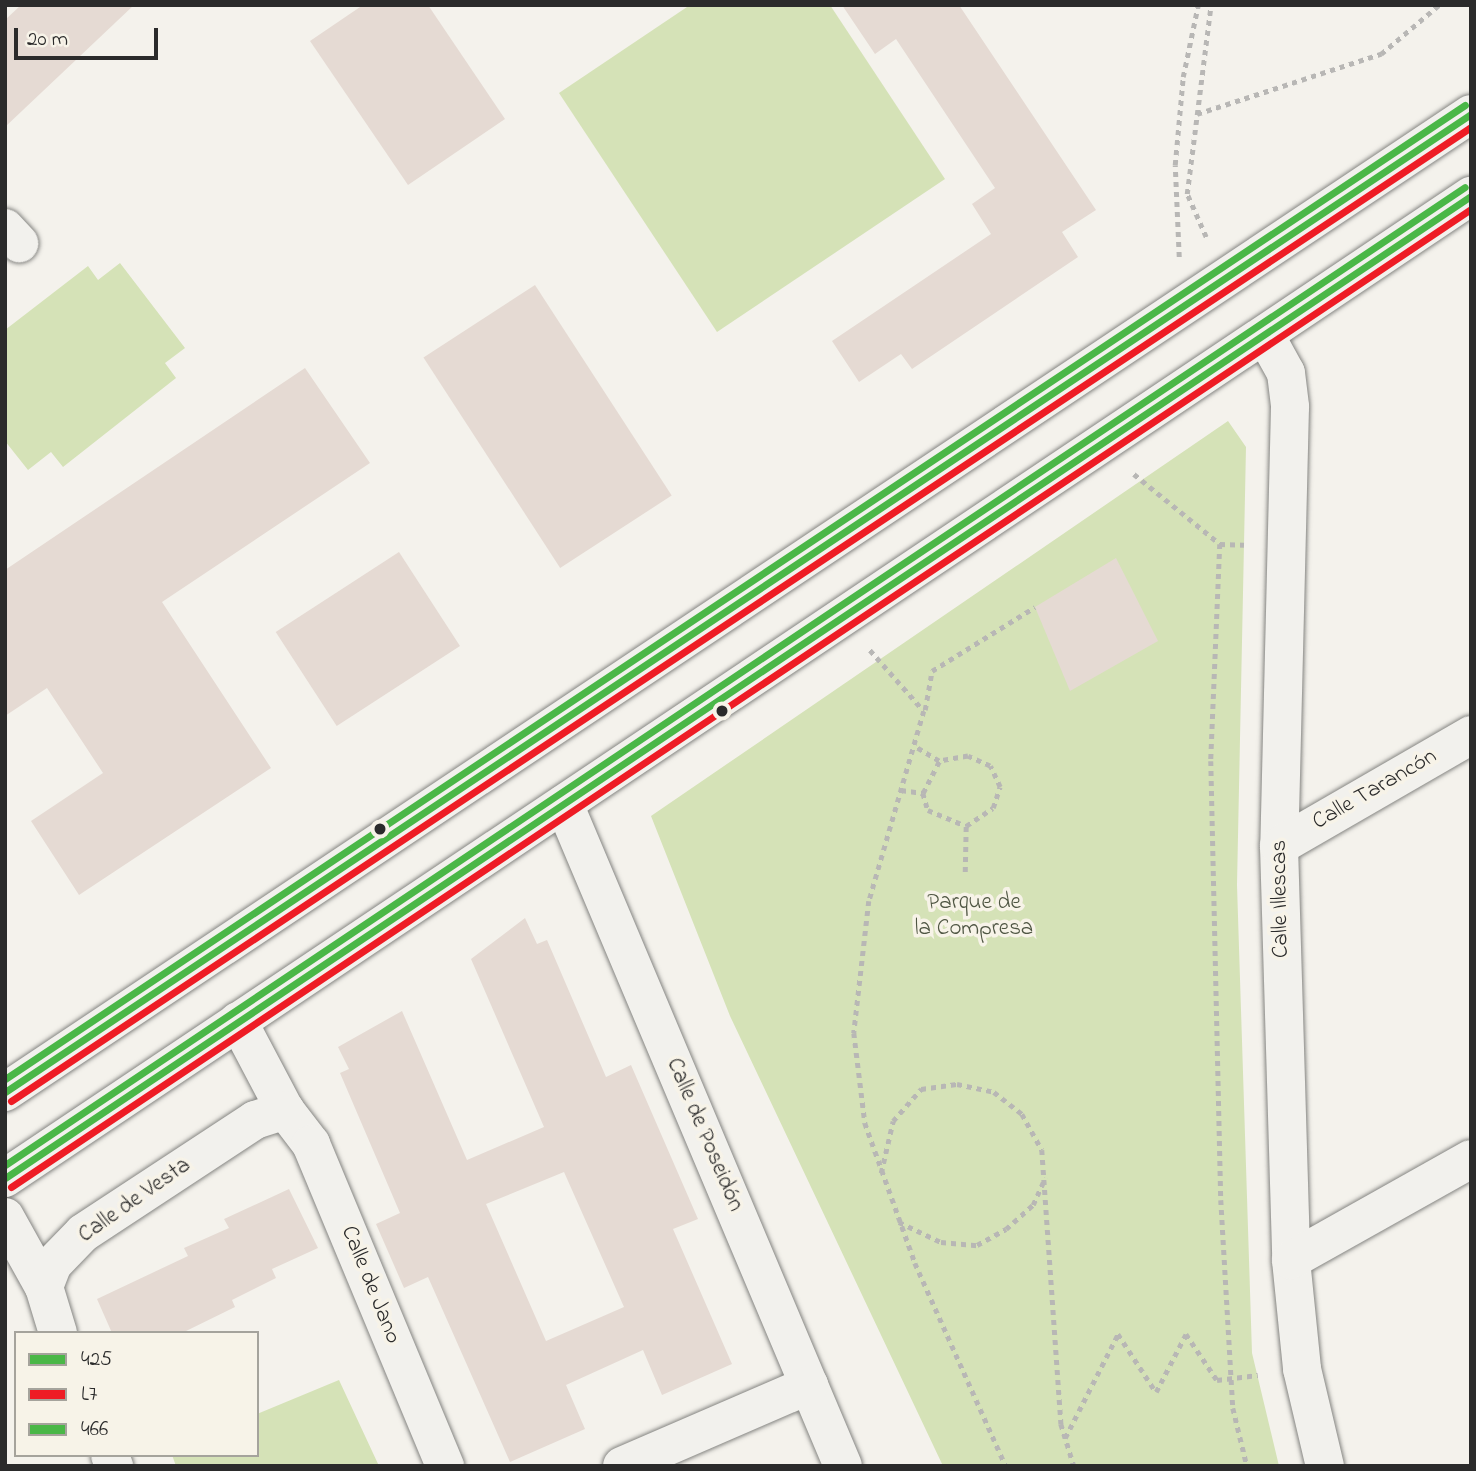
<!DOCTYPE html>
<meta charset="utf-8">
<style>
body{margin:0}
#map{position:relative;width:1476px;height:1471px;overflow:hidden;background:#f4f2ec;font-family:"Indie Flower",sans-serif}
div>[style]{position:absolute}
.green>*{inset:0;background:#d5e2b7}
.building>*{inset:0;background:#e5dad3;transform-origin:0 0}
.path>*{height:4.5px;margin-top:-2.25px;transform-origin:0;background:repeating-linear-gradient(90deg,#b8b7b5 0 5px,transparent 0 10px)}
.roads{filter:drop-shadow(0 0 2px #858582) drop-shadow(0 0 2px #858582)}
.minor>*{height:38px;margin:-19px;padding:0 19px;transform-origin:19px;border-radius:19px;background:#f2f1ed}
.bus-1>*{height:7px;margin:-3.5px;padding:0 3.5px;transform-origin:3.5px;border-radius:3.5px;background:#4ab747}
.bus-2>*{height:7px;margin:-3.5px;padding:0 3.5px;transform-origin:3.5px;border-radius:3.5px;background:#ee1c25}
.bus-3>*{height:7px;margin:-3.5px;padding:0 3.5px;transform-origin:3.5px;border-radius:3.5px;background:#4ab747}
.dots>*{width:19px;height:19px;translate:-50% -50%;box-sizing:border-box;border:4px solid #f7f3e8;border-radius:50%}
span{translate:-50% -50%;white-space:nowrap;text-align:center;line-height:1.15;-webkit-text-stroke:7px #f7f3e8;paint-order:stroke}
.street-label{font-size:23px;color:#2b2b2b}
.park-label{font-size:23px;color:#4f5643}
.frame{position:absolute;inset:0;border:7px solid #2b2b2b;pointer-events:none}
.legend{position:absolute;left:14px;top:1331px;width:245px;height:126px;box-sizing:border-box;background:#f7f3e8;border:2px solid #a5a39c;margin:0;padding:9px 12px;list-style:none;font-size:21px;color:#2b2b2b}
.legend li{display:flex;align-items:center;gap:14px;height:35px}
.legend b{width:35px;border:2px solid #a5a39c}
.scale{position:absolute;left:14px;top:28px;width:144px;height:32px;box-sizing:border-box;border:4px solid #2b2b2b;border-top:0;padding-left:9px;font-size:21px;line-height:24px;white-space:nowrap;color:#2b2b2b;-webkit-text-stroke:5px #f7f3e8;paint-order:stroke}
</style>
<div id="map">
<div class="green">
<div style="clip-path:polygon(690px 5px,830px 5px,945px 179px,717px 332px,559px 93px)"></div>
<div style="clip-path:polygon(120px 263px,185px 348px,165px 363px,176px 378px,63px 467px,51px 452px,28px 470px,5px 441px,5px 330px,88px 266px,98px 280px)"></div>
<div style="clip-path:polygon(1228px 421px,1246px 447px,1237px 885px,1252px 1353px,1279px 1466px,943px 1466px,730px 1016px,651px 816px)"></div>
<div style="clip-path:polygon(339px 1380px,379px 1466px,176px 1466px,172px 1455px,257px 1455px,257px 1414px)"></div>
</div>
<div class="building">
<div style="clip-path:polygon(21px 5px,134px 5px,5px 127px,5px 20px)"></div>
<div style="clip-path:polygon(363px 5px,428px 5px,505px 119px,408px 185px,310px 41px)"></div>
<div style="clip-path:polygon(842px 5px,959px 5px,1096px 210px,1062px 232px,1078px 257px,912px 369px,901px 354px,859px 382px,832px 341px,991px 234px,972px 204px,995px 188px,896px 39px,875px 54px)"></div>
<div style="left:535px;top:285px;width:251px;height:133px;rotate:57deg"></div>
<div style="clip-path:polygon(305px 368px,370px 463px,162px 602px,271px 768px,79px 895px,31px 821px,103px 773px,47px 688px,5px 716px,5px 570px)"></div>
<div style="left:399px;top:552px;width:112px;height:147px;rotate:57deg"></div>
<div style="clip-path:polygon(1116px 558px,1158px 641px,1070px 691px,1035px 607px)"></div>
<div style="clip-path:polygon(evenodd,525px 918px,537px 944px,547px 940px,606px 1077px,631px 1065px,698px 1219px,673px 1229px,732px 1364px,662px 1395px,643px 1350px,566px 1385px,585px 1429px,510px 1462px,428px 1277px,404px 1288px,376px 1224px,400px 1213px,340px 1073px,349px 1069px,338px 1047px,402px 1011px,467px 1160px,544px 1127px,471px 959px,525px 918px,564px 1172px,624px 1307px,546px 1341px,486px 1204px,564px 1172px)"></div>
<div style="clip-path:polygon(289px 1189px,318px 1248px,272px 1269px,276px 1278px,232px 1300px,235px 1307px,182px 1333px,112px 1333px,97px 1299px,188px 1256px,184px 1248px,229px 1228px,224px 1219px)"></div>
</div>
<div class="path">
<div style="left:1197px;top:114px;width:194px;rotate:-18.1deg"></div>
<div style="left:1381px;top:54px;width:76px;rotate:-40.2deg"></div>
<div style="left:1206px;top:237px;width:47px;rotate:-113.8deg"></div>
<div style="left:1187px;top:194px;width:191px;rotate:-82.8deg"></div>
<div style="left:1179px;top:257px;width:92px;rotate:-92.5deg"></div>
<div style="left:1175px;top:165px;width:88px;rotate:-84.8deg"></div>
<div style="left:1183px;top:77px;width:74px;rotate:-78.2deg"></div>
<div style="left:1134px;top:474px;width:111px;rotate:39.1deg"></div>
<div style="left:1220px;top:544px;width:24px;rotate:2deg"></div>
<div style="left:1220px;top:544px;width:217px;rotate:92.4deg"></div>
<div style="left:1211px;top:761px;width:439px;rotate:88.7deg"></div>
<div style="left:1221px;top:1200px;width:208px;rotate:86.7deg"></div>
<div style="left:1233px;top:1408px;width:60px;rotate:76.4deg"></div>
<div style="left:870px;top:650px;width:81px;rotate:48.5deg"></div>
<div style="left:924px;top:711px;width:198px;rotate:106.1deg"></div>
<div style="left:869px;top:901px;width:133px;rotate:96.5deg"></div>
<div style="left:854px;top:1033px;width:91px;rotate:83deg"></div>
<div style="left:865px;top:1123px;width:149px;rotate:70.3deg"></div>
<div style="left:915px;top:1263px;width:222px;rotate:65.9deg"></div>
<div style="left:925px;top:710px;width:40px;rotate:-80deg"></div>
<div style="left:932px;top:671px;width:121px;rotate:-31.9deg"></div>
<div style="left:901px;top:790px;width:22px;rotate:8deg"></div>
<div style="left:923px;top:793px;width:18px;rotate:74deg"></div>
<div style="left:928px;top:810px;width:41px;rotate:22.8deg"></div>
<div style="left:966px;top:826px;width:32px;rotate:-34deg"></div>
<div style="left:993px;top:808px;width:22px;rotate:-72deg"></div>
<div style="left:1000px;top:787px;width:23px;rotate:-115deg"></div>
<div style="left:990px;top:766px;width:24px;rotate:-156deg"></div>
<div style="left:968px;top:756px;width:29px;rotate:170deg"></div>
<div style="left:939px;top:761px;width:29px;rotate:-149deg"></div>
<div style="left:923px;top:793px;width:36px;rotate:-63deg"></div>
<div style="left:965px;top:872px;width:46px;rotate:-88.8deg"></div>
<div style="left:881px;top:1173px;width:53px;rotate:-77deg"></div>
<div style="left:893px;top:1121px;width:43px;rotate:-48.8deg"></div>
<div style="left:921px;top:1089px;width:36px;rotate:-8deg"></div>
<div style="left:957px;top:1084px;width:38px;rotate:12deg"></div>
<div style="left:994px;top:1092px;width:36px;rotate:38deg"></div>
<div style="left:1022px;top:1114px;width:41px;rotate:60.9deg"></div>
<div style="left:1042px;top:1150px;width:275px;rotate:86deg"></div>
<div style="left:1061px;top:1424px;width:44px;rotate:72.8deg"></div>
<div style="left:899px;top:1222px;width:47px;rotate:25.5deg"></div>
<div style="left:941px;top:1242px;width:36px;rotate:5deg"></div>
<div style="left:977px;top:1245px;width:33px;rotate:-29deg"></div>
<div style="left:1006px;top:1229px;width:36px;rotate:-42deg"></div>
<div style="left:1033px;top:1205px;width:30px;rotate:-66deg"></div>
<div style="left:1065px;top:1438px;width:117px;rotate:-63deg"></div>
<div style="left:1118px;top:1334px;width:69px;rotate:56.8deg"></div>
<div style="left:1156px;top:1392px;width:65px;rotate:-62.7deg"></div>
<div style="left:1186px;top:1334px;width:55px;rotate:56deg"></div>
<div style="left:1217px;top:1380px;width:41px;rotate:-7deg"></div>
</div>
<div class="roads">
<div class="minor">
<div style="left:5px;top:228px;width:21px;rotate:47deg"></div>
<div style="left:1265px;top:335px;width:43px;rotate:61.1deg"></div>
<div style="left:1286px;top:373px;width:34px;rotate:83deg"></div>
<div style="left:1290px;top:407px;width:439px;rotate:91.4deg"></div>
<div style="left:1279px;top:846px;width:414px;rotate:88.3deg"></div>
<div style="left:1291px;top:1260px;width:110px;rotate:84.2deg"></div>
<div style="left:1302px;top:1369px;width:100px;rotate:76.7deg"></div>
<div style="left:564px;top:804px;width:718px;rotate:67.15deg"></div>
<div style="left:1279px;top:846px;width:222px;rotate:-30deg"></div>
<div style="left:238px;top:1021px;width:101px;rotate:62.2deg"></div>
<div style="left:285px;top:1110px;width:43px;rotate:52.6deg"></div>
<div style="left:311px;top:1144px;width:349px;rotate:67.4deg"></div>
<div style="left:5px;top:1092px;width:1762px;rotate:-33.71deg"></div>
<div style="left:5px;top:1178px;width:1765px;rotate:-33.82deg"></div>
<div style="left:5px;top:1217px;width:80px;rotate:60.9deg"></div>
<div style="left:1291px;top:1260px;width:206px;rotate:-29.3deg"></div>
<div style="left:58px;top:1333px;width:48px;rotate:-106.9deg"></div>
<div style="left:44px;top:1287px;width:25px;rotate:-69deg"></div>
<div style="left:53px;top:1264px;width:43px;rotate:-45.9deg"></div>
<div style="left:83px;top:1233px;width:206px;rotate:-33.3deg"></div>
<div style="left:255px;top:1120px;width:32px;rotate:-18deg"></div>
<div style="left:110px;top:1455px;width:12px;rotate:70deg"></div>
<div style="left:622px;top:1466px;width:204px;rotate:-23.4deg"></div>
</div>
</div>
<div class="bus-1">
<div style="left:5px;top:1092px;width:1762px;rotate:-33.71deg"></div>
<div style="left:5px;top:1178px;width:1765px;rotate:-33.82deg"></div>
</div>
<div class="bus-2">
<div style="left:11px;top:1101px;width:1755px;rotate:-33.71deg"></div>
<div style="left:11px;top:1187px;width:1757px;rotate:-33.82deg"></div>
</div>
<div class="bus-3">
<div style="left:5px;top:1079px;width:1755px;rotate:-33.71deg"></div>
<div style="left:5px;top:1165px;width:1757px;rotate:-33.82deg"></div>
</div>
<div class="dots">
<div style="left:722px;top:711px;background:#2b2b2b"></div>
<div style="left:380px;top:829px;background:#2b2b2b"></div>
</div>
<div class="street-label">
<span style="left:1375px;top:790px;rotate:-30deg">Calle Tarancón</span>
<span style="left:1281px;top:899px;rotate:-91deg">Calle Illescas</span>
<span style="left:704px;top:1135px;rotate:67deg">Calle de Poseidón</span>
<span style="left:135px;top:1201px;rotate:-35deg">Calle de Vesta</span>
<span style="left:370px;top:1285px;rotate:68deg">Calle de Jano</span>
</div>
<div class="park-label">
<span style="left:974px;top:916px">Parque de<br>la Compresa</span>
</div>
<div class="frame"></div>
<ul class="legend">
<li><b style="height:9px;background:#4ab747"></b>425</li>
<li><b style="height:9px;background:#ee1c25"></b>L7</li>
<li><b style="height:9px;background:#4ab747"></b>466</li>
</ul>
<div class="scale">20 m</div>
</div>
